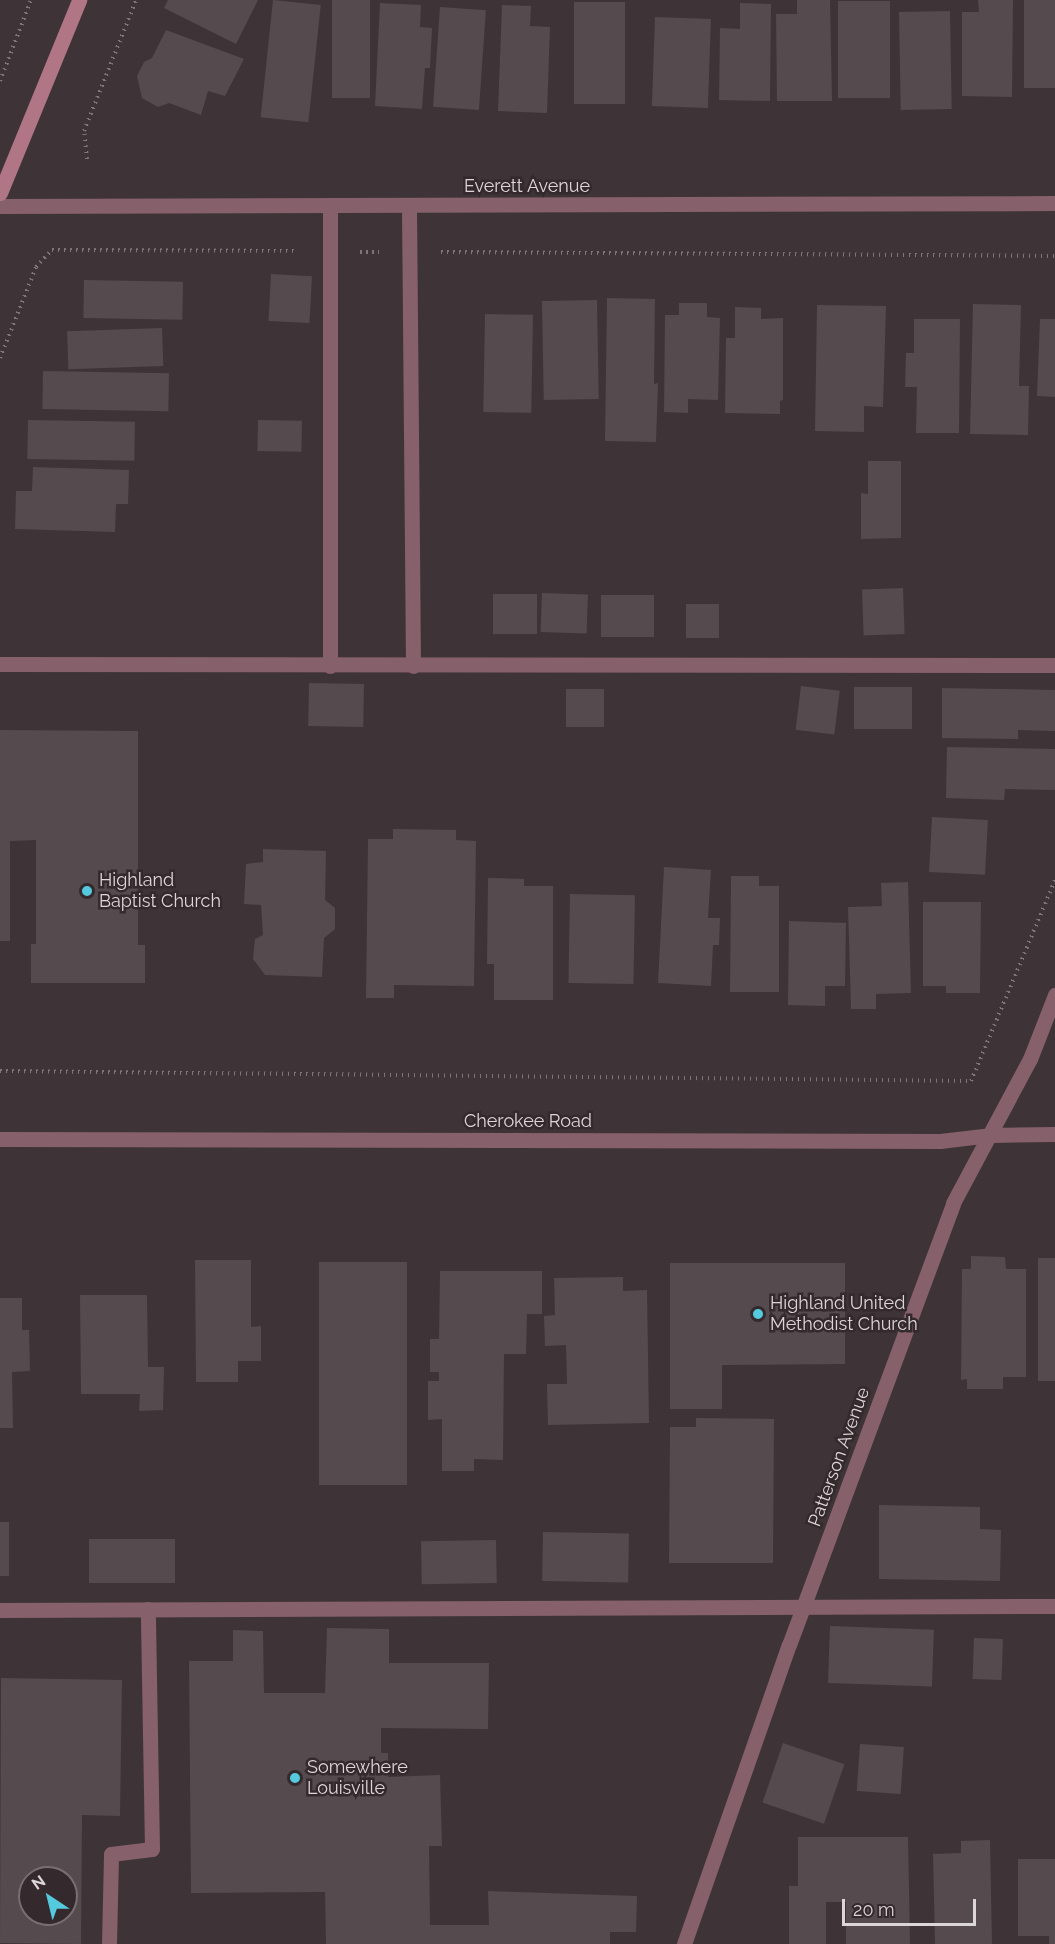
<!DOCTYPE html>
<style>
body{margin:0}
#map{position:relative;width:1055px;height:1944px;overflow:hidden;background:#3e3437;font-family:Raleway,sans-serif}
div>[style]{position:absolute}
.building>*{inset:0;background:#554a4d;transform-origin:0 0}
.path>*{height:4px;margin-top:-2px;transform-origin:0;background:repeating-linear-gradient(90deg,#7f7679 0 1.5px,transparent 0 6px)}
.lane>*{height:15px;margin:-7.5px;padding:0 7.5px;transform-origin:7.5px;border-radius:7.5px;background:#86606a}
.street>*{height:15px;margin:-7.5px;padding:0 7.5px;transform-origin:7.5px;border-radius:7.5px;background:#86606a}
.secondary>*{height:15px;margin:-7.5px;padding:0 7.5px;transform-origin:7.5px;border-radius:7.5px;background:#b07686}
.dots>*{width:16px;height:16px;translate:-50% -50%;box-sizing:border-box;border:3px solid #342a2d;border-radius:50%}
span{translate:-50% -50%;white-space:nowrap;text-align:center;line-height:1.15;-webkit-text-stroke:5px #342a2d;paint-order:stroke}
.street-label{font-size:18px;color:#ddd6d8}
.poi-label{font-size:18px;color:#ddd6d8}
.left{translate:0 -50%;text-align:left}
.north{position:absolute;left:18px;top:1866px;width:60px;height:60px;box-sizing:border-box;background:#342a2d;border:2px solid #786f71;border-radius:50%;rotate:325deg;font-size:16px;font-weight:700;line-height:24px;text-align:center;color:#ddd6d8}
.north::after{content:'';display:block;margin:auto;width:21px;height:27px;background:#55cadf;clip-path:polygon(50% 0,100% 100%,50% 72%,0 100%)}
.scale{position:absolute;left:842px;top:1899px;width:134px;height:27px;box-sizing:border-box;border:3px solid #ddd6d8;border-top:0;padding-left:8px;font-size:18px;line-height:21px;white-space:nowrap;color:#ddd6d8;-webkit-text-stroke:4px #342a2d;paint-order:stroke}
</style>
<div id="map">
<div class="building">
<div style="clip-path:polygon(168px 0,258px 0,236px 44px,164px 8px)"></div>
<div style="left:273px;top:0;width:48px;height:118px;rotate:6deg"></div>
<div style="left:332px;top:0;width:38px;height:98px"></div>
<div style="clip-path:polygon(797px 0,830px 0,832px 101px,777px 101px,776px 14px,797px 14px)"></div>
<div style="clip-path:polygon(978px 0,1013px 0,1012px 97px,962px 96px,962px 12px,979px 12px)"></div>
<div style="left:1024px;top:0;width:31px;height:88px"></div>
<div style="left:838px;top:1px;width:52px;height:97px"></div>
<div style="left:574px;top:2px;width:51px;height:102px"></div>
<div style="clip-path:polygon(380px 3px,421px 5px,420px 27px,432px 28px,430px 68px,425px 68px,422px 109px,375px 106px)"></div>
<div style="clip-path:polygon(740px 3px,771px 4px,770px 101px,719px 100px,720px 28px,740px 29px)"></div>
<div style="clip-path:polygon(502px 5px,531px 6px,530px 26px,550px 27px,547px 113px,498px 111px)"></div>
<div style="left:440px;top:7px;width:46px;height:100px;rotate:4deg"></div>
<div style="left:950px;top:11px;width:98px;height:51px;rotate:89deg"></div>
<div style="left:655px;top:17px;width:56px;height:89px;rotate:2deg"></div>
<div style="clip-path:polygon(166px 30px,244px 59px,225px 96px,208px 91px,201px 115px,169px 103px,158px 107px,142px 98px,137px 76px,144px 62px,152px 58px)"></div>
<div style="left:271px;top:274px;width:41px;height:47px;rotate:3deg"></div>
<div style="left:84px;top:280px;width:99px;height:38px;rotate:1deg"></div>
<div style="clip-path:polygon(607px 298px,655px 299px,654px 384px,658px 383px,656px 442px,605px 441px)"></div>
<div style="left:597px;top:300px;width:99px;height:55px;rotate:89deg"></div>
<div style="clip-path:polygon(679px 303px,707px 303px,707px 317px,720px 318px,718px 400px,688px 399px,688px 413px,664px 412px,665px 315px,679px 315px)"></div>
<div style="clip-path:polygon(973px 304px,1021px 305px,1019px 386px,1029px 386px,1028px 435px,970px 434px)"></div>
<div style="clip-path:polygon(817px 305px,886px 306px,883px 407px,864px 406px,864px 432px,815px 431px)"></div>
<div style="clip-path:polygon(735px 307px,761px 308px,761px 319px,783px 318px,783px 400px,780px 401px,780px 414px,725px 413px,726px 338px,735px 338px)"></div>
<div style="left:485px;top:314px;width:48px;height:98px;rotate:1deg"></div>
<div style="clip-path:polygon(914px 319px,960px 319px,959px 433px,916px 433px,917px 387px,905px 387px,906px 353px,914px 353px)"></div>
<div style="clip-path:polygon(1040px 319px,1055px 319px,1055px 397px,1037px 396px)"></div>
<div style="left:162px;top:328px;width:38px;height:95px;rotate:88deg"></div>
<div style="left:43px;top:371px;width:126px;height:38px;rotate:1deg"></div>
<div style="left:28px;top:420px;width:107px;height:39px;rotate:1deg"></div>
<div style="left:258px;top:420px;width:44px;height:31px;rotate:1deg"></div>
<div style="clip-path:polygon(868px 461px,901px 461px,901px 538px,861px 539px,861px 493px,868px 494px)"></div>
<div style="clip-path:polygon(33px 467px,129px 470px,128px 504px,116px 504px,115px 532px,15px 529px,16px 491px,32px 491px)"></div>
<div style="left:903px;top:588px;width:46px;height:41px;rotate:88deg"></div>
<div style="left:542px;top:593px;width:46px;height:39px;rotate:2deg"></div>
<div style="left:493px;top:594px;width:44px;height:40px"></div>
<div style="left:601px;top:595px;width:53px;height:42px"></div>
<div style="left:686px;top:604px;width:33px;height:34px"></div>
<div style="left:309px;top:683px;width:55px;height:43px;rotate:1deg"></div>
<div style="left:801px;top:686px;width:39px;height:44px;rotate:7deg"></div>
<div style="left:912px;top:687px;width:42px;height:58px;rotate:90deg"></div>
<div style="clip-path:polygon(942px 688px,1055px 690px,1055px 731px,1018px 730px,1018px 739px,942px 738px)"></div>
<div style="left:604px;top:689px;width:38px;height:38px;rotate:90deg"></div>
<div style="clip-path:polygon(0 730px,138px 731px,138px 945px,145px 945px,145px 983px,31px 983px,31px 944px,36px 944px,36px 840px,10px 841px,10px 941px,0 941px)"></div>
<div style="clip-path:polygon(947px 747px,1055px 749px,1055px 790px,1005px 789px,1004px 800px,946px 798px)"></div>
<div style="left:932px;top:817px;width:56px;height:55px;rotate:3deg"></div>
<div style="clip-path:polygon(393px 829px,456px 830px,456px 840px,476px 841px,474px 986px,394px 985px,394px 998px,366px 998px,368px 839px,393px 839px)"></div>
<div style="clip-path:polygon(263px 849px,326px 851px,325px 900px,335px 908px,335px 929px,324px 938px,322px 977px,265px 975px,253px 959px,255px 939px,263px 935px,261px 905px,244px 904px,246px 864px,263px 862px)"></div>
<div style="clip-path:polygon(664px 867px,711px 870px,708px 918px,720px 918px,719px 945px,713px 945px,711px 986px,658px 983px)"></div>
<div style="clip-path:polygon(731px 876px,759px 876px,759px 886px,779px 886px,779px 992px,730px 992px)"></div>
<div style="clip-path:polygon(488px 878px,524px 879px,524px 886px,553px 886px,553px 1000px,494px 1000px,494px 964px,487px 964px)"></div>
<div style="clip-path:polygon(908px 882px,911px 993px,876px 994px,876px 1009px,851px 1009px,848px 907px,882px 906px,881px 883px)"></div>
<div style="left:570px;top:894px;width:65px;height:89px;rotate:1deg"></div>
<div style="clip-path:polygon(923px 902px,981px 902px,980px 993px,946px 993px,946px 986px,923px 986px)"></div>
<div style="clip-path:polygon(789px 921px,846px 923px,845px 986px,825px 986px,825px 1006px,788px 1005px)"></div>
<div style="clip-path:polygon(971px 1256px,1005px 1257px,1006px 1269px,1026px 1269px,1026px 1377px,1003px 1377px,1003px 1389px,967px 1389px,967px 1379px,961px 1380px,962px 1269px,971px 1269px)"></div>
<div style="left:1038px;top:1258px;width:17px;height:123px"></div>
<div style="clip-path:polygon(195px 1260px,251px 1260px,251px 1327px,261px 1326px,261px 1361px,238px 1361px,238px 1382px,196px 1382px)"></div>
<div style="left:319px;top:1262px;width:88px;height:223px"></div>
<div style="clip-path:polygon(670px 1263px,845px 1263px,845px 1364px,722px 1365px,722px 1409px,670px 1409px)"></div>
<div style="clip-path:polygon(440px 1271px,542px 1271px,542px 1314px,527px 1314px,526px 1354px,504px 1354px,503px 1460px,474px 1459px,474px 1471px,442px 1471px,442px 1419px,428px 1420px,428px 1381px,439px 1381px,439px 1372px,430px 1372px,430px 1339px,439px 1339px)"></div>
<div style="clip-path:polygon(623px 1277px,623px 1291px,647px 1290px,649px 1423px,548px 1425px,547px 1384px,567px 1384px,566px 1345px,545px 1346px,544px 1316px,555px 1315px,554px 1278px)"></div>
<div style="clip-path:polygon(80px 1295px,147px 1295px,148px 1367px,164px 1367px,163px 1410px,139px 1411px,140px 1394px,81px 1394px)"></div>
<div style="clip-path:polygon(0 1298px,22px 1298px,22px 1330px,29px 1330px,30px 1371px,12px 1372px,13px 1428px,0 1428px)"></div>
<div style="clip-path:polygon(696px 1418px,774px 1419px,773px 1563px,669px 1563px,670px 1427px,696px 1427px)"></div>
<div style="clip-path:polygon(879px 1505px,980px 1507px,980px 1529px,1001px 1530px,1000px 1581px,879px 1579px)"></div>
<div style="left:0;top:1522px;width:9px;height:54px"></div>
<div style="left:543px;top:1532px;width:86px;height:49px;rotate:1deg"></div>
<div style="left:89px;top:1539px;width:86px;height:44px"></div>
<div style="left:496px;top:1540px;width:43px;height:75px;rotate:89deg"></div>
<div style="left:830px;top:1626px;width:104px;height:57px;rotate:2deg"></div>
<div style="clip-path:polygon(327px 1628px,389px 1629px,389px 1663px,489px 1663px,488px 1729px,381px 1728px,381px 1753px,388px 1753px,388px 1777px,440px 1775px,442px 1846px,429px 1846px,430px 1925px,489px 1925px,488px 1891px,637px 1896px,636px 1932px,610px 1932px,610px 1944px,326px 1944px,325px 1892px,191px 1893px,189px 1661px,233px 1661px,233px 1630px,263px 1631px,264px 1693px,325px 1693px)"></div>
<div style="left:974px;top:1638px;width:29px;height:41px;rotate:2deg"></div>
<div style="clip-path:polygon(evenodd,1px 1678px,122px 1680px,120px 1816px,82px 1815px,81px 1944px,0 1943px,1px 1678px,30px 1878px,66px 1878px,66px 1914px,30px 1914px,30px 1878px)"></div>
<div style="left:783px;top:1743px;width:65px;height:63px;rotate:19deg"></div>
<div style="left:860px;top:1744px;width:44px;height:47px;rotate:4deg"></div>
<div style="clip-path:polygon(798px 1837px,908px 1837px,910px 1944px,846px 1944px,846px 1902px,826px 1902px,826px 1944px,789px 1944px,789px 1886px,798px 1886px)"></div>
<div style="clip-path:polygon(990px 1840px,992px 1944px,935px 1944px,933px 1854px,961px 1853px,961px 1841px)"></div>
<div style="clip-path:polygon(1018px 1859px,1055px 1859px,1055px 1944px,1049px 1944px,1049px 1936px,1018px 1936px)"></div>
</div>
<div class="path">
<div style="left:0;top:81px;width:87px;rotate:-69.1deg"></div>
<div style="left:87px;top:159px;width:28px;rotate:-96deg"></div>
<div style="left:84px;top:131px;width:141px;rotate:-68.3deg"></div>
<div style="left:360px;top:252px;width:19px"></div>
<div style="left:441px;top:252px;width:614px;rotate:0.37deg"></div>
<div style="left:0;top:358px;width:98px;rotate:-68.4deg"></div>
<div style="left:36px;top:267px;width:23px;rotate:-47deg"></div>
<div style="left:52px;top:250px;width:246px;rotate:0.2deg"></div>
<div style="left:0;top:1071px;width:971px;rotate:0.59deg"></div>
<div style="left:971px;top:1081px;width:218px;rotate:-67.3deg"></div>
</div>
<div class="lane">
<div style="left:409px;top:206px;width:460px;rotate:89.5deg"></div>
<div style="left:0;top:664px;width:1055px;rotate:0.05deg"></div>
<div style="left:330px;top:666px;width:460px;rotate:-90deg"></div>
<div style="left:0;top:1610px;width:1055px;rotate:-0.22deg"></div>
<div style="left:109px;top:1944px;width:90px;rotate:-88.7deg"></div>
<div style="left:111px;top:1854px;width:41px;rotate:-7deg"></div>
<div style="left:152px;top:1849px;width:240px;rotate:-91deg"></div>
</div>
<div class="street">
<div style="left:0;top:206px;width:1055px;rotate:-0.16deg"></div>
<div style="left:0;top:1139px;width:940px;rotate:0.12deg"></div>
<div style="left:940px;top:1141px;width:50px;rotate:-6.8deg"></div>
<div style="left:990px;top:1135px;width:65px;rotate:-0.9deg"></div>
<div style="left:684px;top:1944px;width:317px;rotate:-70.7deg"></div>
<div style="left:789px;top:1645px;width:471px;rotate:-69.6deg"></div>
<div style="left:953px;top:1203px;width:163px;rotate:-61.9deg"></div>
<div style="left:1030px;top:1059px;width:69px;rotate:-68.7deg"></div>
</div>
<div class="secondary">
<div style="left:0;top:193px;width:209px;rotate:-67.7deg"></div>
</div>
<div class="dots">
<div style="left:87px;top:891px;background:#55cadf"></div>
<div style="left:758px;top:1314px;background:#55cadf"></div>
<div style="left:295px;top:1778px;background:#55cadf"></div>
</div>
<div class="street-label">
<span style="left:527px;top:186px">Everett Avenue</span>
<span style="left:528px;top:1121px">Cherokee Road</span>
<span style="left:839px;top:1457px;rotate:-70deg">Patterson Avenue</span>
</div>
<div class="poi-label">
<span class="left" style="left:99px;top:891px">Highland<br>Baptist Church</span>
<span class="left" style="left:770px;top:1314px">Highland United<br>Methodist Church</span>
<span class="left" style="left:307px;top:1778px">Somewhere<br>Louisville</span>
</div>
<div class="north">N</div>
<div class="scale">20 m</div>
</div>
